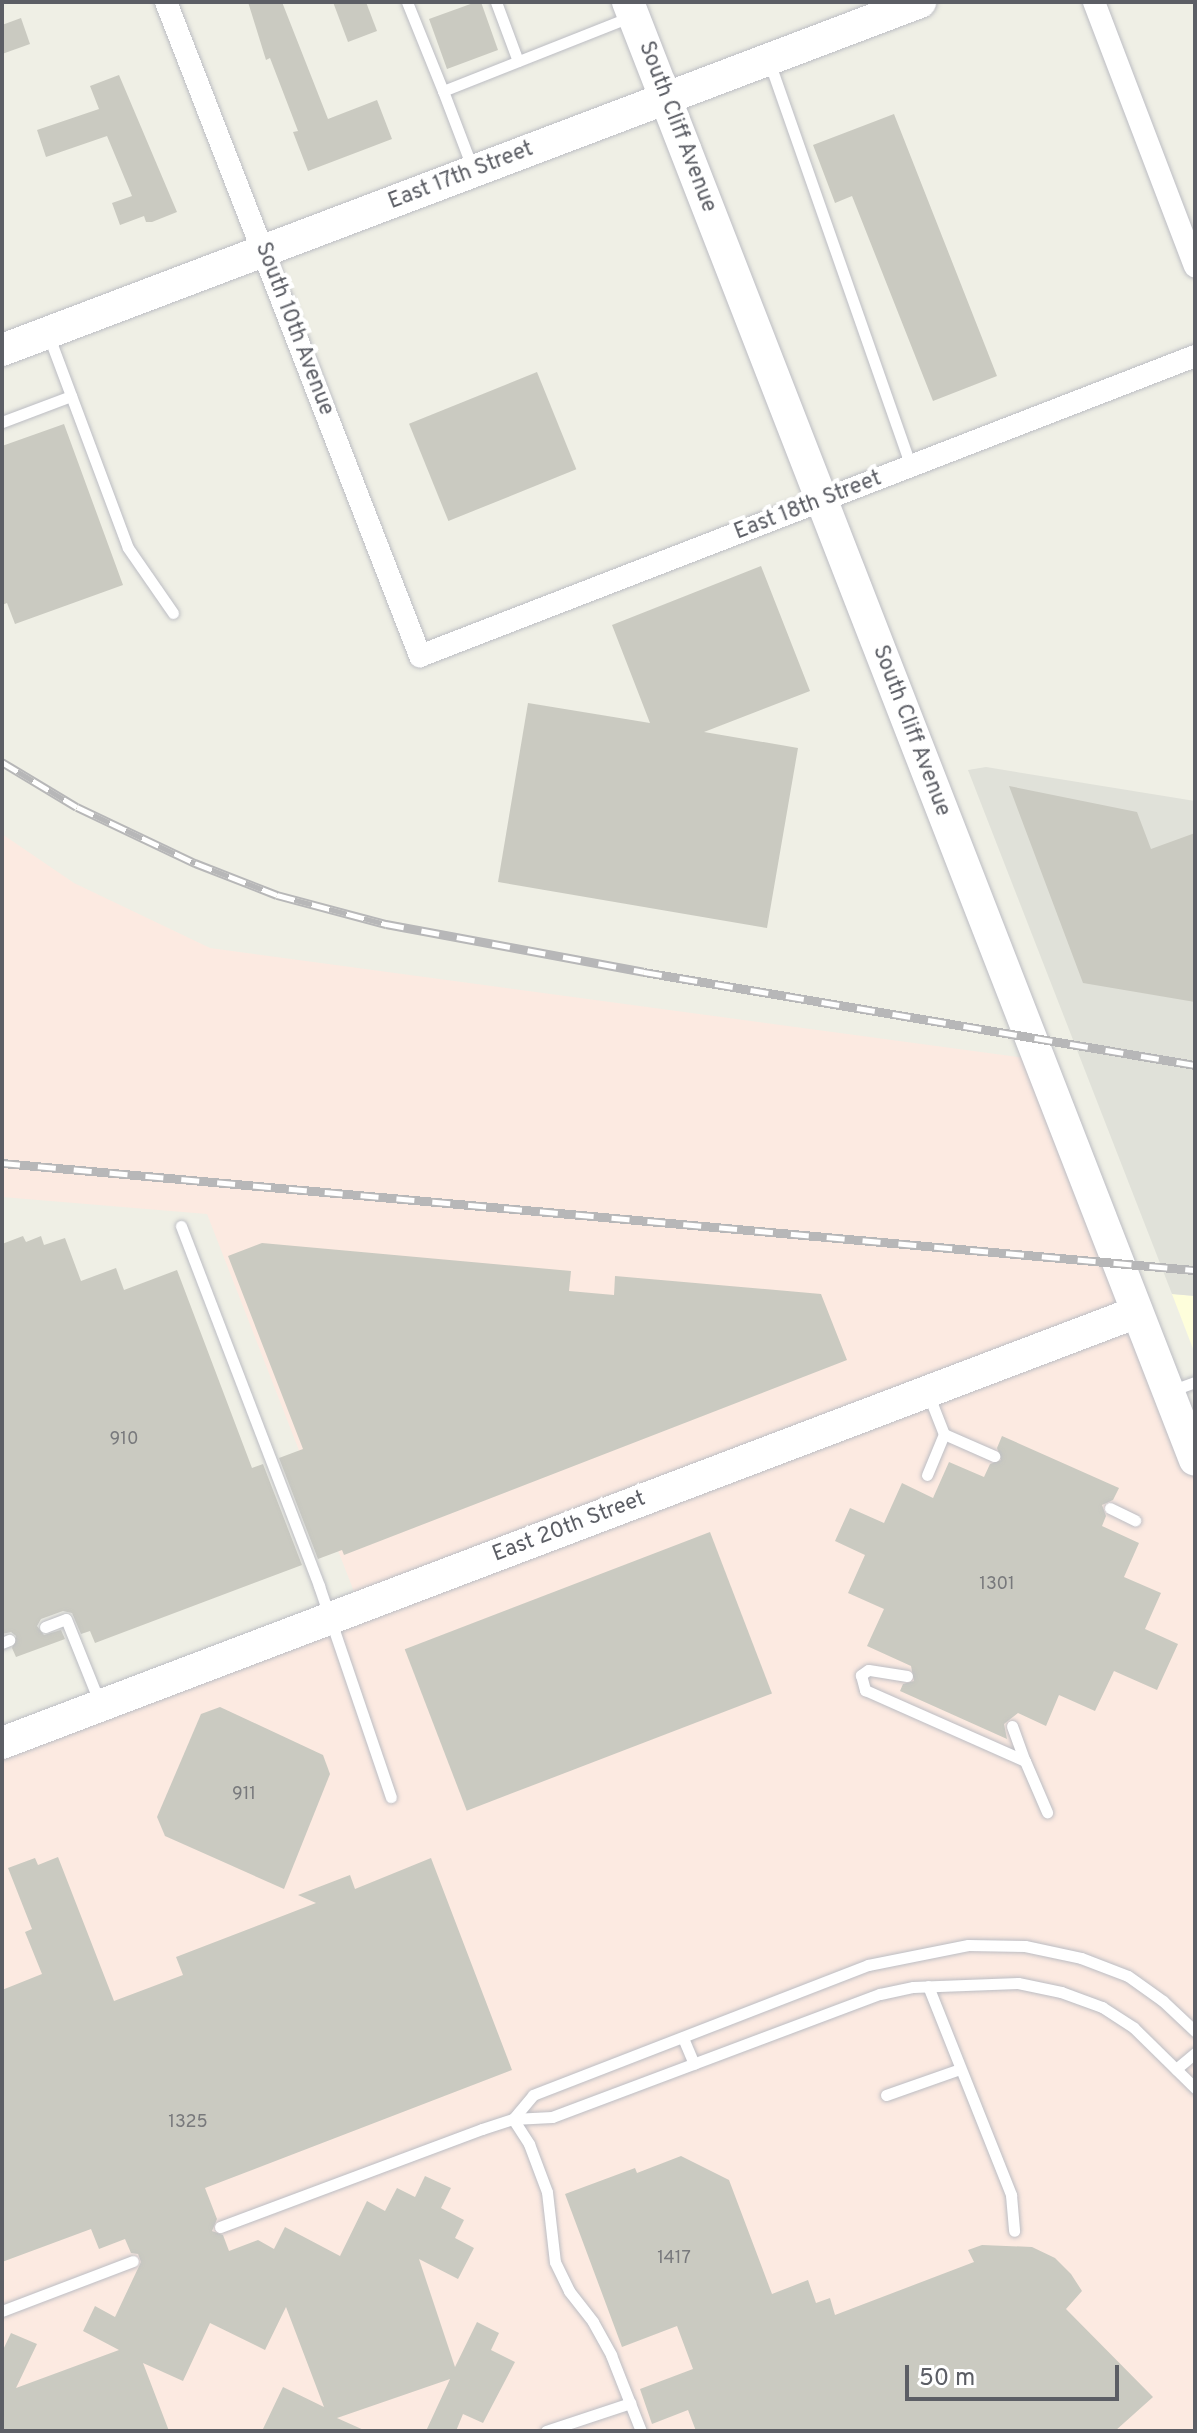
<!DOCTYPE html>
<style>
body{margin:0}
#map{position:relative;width:1197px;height:2433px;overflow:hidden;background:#efefe5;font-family:Overpass,sans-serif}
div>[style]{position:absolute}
.commercial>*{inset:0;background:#fefedb}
.industrial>*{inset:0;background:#e0e1d9}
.medical>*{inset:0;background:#fceae1}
.building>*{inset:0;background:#cacac1;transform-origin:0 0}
.roads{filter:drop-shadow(0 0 2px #bcbdc3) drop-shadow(0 0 2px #bcbdc3)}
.lane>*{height:11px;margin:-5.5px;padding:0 5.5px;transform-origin:5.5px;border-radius:5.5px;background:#fff}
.street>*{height:22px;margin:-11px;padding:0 11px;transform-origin:11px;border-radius:11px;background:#fff}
.secondary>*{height:32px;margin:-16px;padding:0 16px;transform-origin:16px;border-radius:16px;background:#fff}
.rail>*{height:9px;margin-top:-4.5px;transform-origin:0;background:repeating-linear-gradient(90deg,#fff 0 18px,#b7b7b8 0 36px);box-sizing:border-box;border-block:2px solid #b7b7b8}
span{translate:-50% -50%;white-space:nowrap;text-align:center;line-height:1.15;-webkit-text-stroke:8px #fff;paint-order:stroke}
.number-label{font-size:18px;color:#78797c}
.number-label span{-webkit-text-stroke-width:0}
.street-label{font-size:22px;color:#5c5e65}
.frame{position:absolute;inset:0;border:4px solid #5c5e65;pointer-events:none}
.scale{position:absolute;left:905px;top:2365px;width:214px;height:36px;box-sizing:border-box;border:4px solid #5c5e65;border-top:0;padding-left:10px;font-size:24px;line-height:28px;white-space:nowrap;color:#5c5e65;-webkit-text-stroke:6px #fff;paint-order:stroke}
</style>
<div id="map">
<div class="commercial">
<div style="clip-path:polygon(1172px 1294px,1195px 1296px,1195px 1354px)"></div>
</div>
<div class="industrial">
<div style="clip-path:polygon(986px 767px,1195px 801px,1195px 1296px,1172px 1294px,968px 770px)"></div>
</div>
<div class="medical">
<div style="clip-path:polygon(2px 834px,74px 883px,210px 948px,1040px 1060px,1195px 1460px,1195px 2431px,2px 2431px,2px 1743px,360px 1607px,207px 1214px,2px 1197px)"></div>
</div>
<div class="building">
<div style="clip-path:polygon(248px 2px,282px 2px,328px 119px,377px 100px,392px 139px,308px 171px,293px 132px,298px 131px,270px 58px,266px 60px)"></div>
<div style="clip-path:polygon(333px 2px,366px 2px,377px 31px,348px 42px)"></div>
<div style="clip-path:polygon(476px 2px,481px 2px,498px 50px,447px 69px,429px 19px)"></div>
<div style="clip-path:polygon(21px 18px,30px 44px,2px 54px,2px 25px)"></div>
<div style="clip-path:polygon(119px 75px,177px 212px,152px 222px,146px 222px,144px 216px,120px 225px,112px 203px,132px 196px,107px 136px,46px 157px,37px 130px,99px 109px,90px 86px)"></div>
<div style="clip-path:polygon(894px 114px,997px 376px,933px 401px,852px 196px,835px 203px,813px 145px)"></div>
<div style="left:537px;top:372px;width:105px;height:138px;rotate:68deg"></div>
<div style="clip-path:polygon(64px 424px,123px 585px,15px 624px,7px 603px,2px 605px,2px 446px)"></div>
<div style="clip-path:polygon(761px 566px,810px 691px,704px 732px,798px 748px,767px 928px,498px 882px,528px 703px,650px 723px,612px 625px)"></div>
<div style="clip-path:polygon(1009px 786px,1137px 812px,1151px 849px,1195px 833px,1195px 1002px,1083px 983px)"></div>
<div style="clip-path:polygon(23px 1236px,26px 1242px,41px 1236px,44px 1245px,65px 1238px,81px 1281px,116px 1268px,124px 1290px,177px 1270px,252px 1468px,263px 1464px,302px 1565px,95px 1643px,90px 1631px,81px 1634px,72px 1613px,63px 1611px,41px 1619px,37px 1626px,44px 1635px,61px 1630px,65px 1639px,16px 1657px,12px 1648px,16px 1636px,11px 1632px,2px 1634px,2px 1244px)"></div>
<div style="clip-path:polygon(262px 1243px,571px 1271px,569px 1291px,614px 1295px,615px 1276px,821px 1294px,847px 1360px,344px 1555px,342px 1550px,318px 1559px,279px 1458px,303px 1449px,228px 1256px)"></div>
<div style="clip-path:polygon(1002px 1436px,1119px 1488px,1113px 1500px,1102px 1505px,1106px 1516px,1102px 1526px,1139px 1543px,1124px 1577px,1161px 1593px,1145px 1629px,1178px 1644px,1157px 1690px,1114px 1671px,1095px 1711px,1059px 1695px,1046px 1726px,1018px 1713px,1004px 1724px,1007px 1739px,900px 1691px,903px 1684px,914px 1681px,911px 1666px,867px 1646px,884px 1609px,848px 1593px,865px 1555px,835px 1541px,850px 1508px,884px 1523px,902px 1483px,933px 1498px,949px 1462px,984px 1477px,990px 1464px,1001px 1460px,997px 1448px)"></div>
<div style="left:710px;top:1532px;width:173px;height:327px;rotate:69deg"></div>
<div style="clip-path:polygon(220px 1707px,323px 1755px,330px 1774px,284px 1889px,165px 1836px,157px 1817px,201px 1714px)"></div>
<div style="clip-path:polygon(58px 1857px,114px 2001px,183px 1975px,176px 1957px,316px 1903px,298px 1895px,350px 1875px,355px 1889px,431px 1858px,512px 2070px,205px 2188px,217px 2219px,212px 2231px,223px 2235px,229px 2251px,258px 2240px,274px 2249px,285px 2227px,340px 2256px,367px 2201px,385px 2211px,397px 2188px,415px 2197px,425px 2176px,451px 2188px,441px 2208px,464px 2220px,455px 2238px,474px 2248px,458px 2279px,419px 2259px,455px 2367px,477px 2322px,499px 2333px,491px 2350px,515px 2362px,483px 2423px,463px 2414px,456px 2431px,426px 2431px,450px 2379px,337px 2418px,366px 2431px,262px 2431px,283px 2387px,324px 2407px,286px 2307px,265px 2350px,210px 2323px,183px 2381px,143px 2363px,169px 2431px,2px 2431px,2px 2352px,11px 2333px,37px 2344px,16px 2388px,119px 2350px,83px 2331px,95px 2306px,115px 2317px,141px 2262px,138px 2254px,131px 2253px,125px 2239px,99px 2249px,91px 2229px,2px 2262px,2px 1990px,42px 1974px,25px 1932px,32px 1929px,8px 1868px,35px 1858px,38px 1865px)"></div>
<div style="clip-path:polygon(681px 2156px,729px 2180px,772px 2294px,808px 2280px,816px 2303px,830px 2298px,835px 2315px,974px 2262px,968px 2250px,982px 2245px,1032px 2247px,1055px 2258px,1071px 2274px,1082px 2291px,1066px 2309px,1153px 2397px,1115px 2431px,696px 2431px,688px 2410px,652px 2424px,640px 2389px,693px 2369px,677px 2326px,622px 2347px,565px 2194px,635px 2168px,637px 2173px)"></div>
</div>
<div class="roads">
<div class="lane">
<div style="left:407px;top:2px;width:96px;rotate:68deg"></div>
<div style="left:496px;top:2px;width:63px;rotate:69.6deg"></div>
<div style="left:770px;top:64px;width:426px;rotate:70.7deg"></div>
<div style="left:472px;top:167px;width:81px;rotate:-110.9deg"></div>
<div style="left:443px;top:91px;width:201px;rotate:-21.6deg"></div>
<div style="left:48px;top:334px;width:228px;rotate:69.5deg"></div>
<div style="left:128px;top:548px;width:79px;rotate:55.3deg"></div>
<div style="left:2px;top:422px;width:74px;rotate:-20.6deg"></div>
<div style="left:181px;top:1226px;width:386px;rotate:69deg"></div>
<div style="left:319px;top:1586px;width:223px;rotate:71.2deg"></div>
<div style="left:1173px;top:1390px;width:23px;rotate:-20deg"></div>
<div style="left:929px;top:1396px;width:41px;rotate:68.5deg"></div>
<div style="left:944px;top:1434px;width:55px;rotate:23.7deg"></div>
<div style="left:927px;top:1475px;width:44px;rotate:-67.5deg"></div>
<div style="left:1110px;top:1508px;width:28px;rotate:26deg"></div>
<div style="left:45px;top:1627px;width:22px;rotate:-21deg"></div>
<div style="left:66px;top:1619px;width:88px;rotate:68.1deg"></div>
<div style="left:2px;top:1643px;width:8px;rotate:-23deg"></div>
<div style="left:907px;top:1676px;width:39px;rotate:-171deg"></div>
<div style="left:868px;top:1670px;width:9px;rotate:144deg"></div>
<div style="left:861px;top:1675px;width:16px;rotate:75deg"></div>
<div style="left:865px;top:1690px;width:175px;rotate:23.9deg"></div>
<div style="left:1025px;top:1761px;width:56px;rotate:66.7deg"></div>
<div style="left:1012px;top:1726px;width:37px;rotate:70deg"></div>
<div style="left:928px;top:1986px;width:225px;rotate:68.3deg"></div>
<div style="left:1011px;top:2195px;width:36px;rotate:85deg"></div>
<div style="left:683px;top:2038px;width:28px;rotate:67deg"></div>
<div style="left:1176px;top:2069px;width:25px;rotate:-40deg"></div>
<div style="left:886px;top:2095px;width:78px;rotate:-19.4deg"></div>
<div style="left:513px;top:2119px;width:31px;rotate:-50deg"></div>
<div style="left:533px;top:2095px;width:359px;rotate:-21.2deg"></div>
<div style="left:868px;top:1965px;width:102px;rotate:-11.3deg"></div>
<div style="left:968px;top:1945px;width:57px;rotate:1deg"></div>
<div style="left:1025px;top:1946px;width:57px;rotate:12.1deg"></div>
<div style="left:1081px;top:1958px;width:50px;rotate:21deg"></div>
<div style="left:1128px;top:1976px;width:43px;rotate:35.5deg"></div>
<div style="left:1163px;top:2001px;width:44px;rotate:43.2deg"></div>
<div style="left:513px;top:2119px;width:30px;rotate:57deg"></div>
<div style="left:529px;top:2144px;width:51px;rotate:69.4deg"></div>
<div style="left:547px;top:2192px;width:70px;rotate:83.5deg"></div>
<div style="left:555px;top:2262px;width:32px;rotate:64deg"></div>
<div style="left:569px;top:2291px;width:39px;rotate:52deg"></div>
<div style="left:593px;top:2322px;width:38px;rotate:61deg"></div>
<div style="left:611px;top:2355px;width:82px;rotate:68.5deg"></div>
<div style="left:220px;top:2227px;width:280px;rotate:-20.5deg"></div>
<div style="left:482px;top:2129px;width:33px;rotate:-18deg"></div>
<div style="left:513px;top:2119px;width:39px;rotate:-3deg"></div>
<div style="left:552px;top:2117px;width:350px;rotate:-20.6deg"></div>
<div style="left:880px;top:1994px;width:34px;rotate:-12deg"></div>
<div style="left:913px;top:1987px;width:105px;rotate:-2.2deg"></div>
<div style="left:1018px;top:1983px;width:44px;rotate:11.8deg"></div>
<div style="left:1061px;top:1992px;width:44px;rotate:20.1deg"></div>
<div style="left:1102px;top:2007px;width:38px;rotate:33deg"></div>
<div style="left:1134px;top:2028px;width:86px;rotate:44.5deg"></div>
<div style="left:2px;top:2311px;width:140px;rotate:-20.9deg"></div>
<div style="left:546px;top:2431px;width:89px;rotate:-18.4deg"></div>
</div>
<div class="street">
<div style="left:166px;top:2px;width:702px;rotate:68.77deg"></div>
<div style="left:420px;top:656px;width:831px;rotate:-21.16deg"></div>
<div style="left:1094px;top:2px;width:283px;rotate:69.1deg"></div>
</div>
<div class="secondary">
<div style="left:628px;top:2px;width:1564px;rotate:68.75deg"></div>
<div style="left:2px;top:350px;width:982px;rotate:-20.76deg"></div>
<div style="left:2px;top:1743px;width:1214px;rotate:-20.79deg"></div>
</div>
</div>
<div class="rail">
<div style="left:2px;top:762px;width:87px;rotate:31deg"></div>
<div style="left:77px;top:807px;width:131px;rotate:25.4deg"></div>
<div style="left:195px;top:863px;width:88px;rotate:21.3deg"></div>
<div style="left:277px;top:895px;width:113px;rotate:14.9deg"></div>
<div style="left:386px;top:924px;width:262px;rotate:10.5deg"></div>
<div style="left:644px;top:972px;width:559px;rotate:9.58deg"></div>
<div style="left:2px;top:1163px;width:1198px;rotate:5.13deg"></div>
</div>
<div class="number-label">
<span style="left:124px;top:1440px">910</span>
<span style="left:997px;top:1585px">1301</span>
<span style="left:244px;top:1795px">911</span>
<span style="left:188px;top:2123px">1325</span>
<span style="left:674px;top:2259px">1417</span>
</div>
<div class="street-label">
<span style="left:677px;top:127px;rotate:69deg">South Cliff Avenue</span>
<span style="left:461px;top:176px;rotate:-21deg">East 17th Street</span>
<span style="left:294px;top:329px;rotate:69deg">South 10th Avenue</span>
<span style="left:808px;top:506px;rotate:-21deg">East 18th Street</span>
<span style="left:911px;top:731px;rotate:69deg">South Cliff Avenue</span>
<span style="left:569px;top:1527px;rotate:-21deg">East 20th Street</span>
</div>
<div class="frame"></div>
<div class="scale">50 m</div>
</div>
